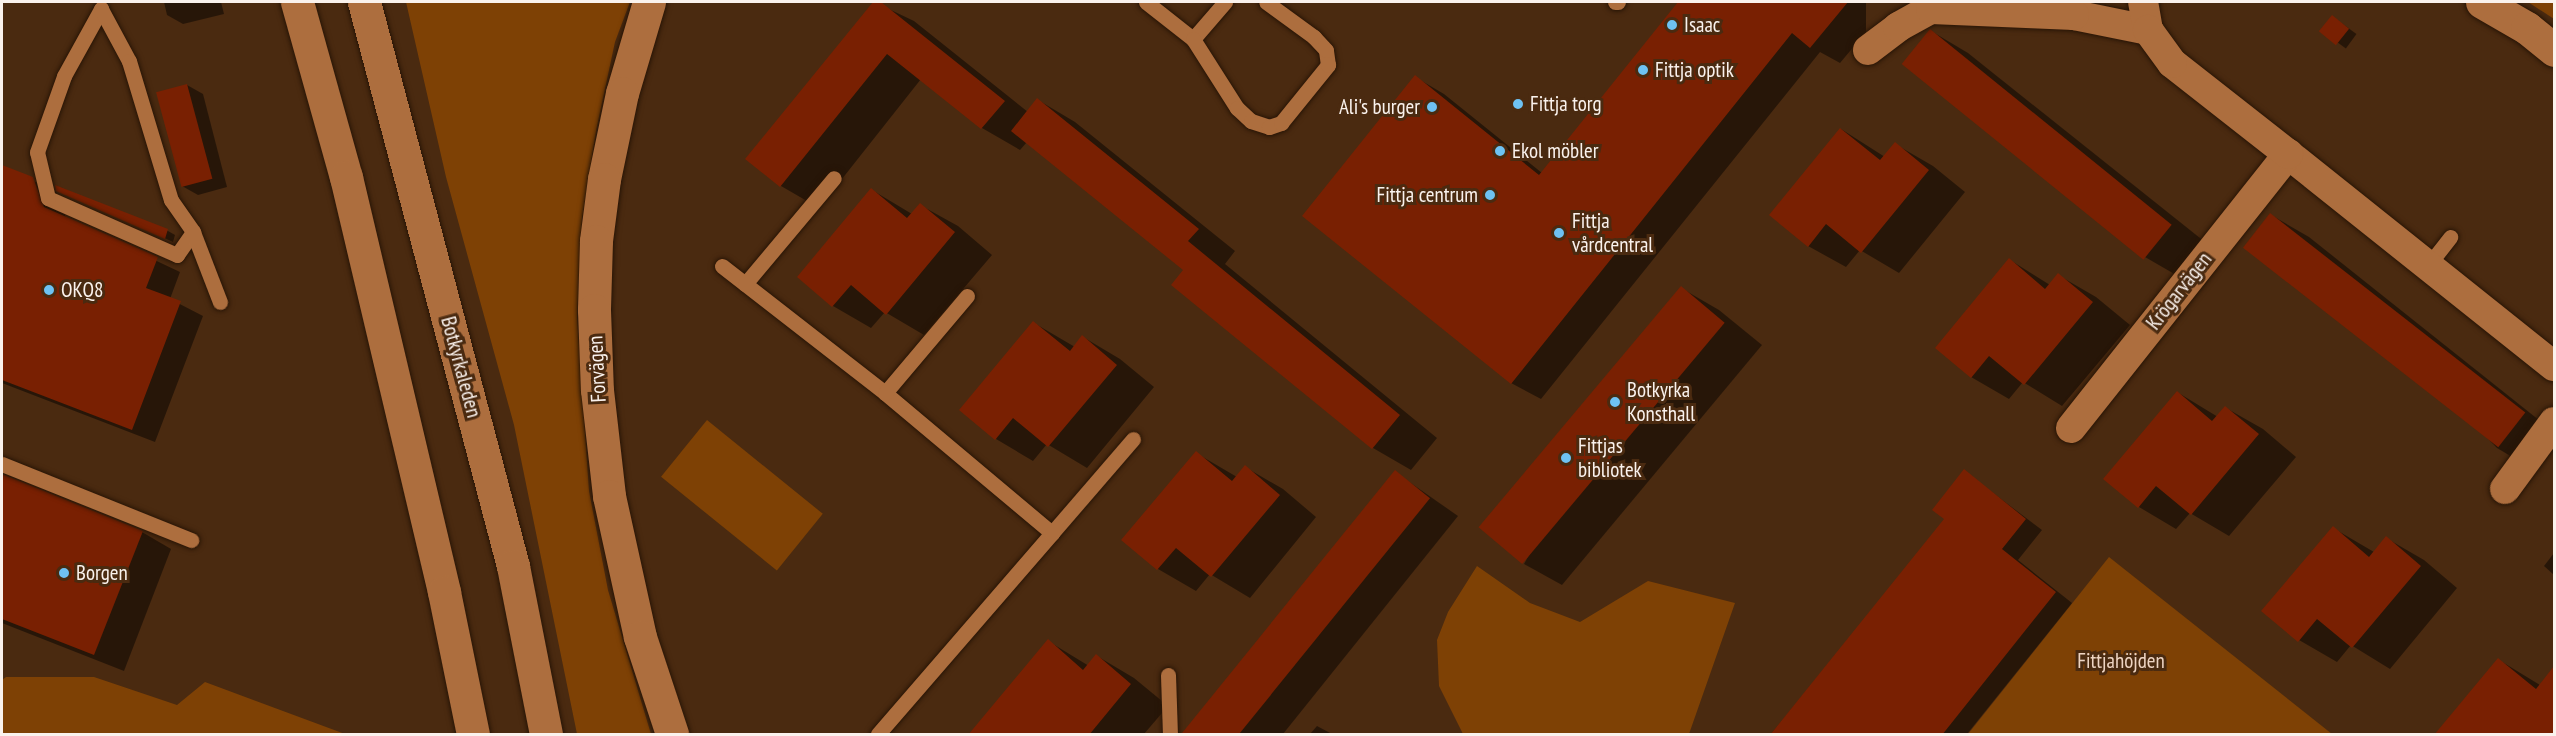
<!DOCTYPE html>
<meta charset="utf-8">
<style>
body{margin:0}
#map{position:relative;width:2556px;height:736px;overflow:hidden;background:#4a2a10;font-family:"PT Sans Narrow",sans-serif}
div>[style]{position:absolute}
.green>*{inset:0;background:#7e4105;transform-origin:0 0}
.shadow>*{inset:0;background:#0007;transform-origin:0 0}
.building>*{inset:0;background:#792002;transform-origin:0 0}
.roads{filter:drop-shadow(0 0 2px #281506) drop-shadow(0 0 2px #281506)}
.service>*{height:15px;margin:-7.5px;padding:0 7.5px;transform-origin:7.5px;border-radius:7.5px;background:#ad6e3e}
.minor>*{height:30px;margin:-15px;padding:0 15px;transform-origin:15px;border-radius:15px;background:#ad6e3e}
.tertiary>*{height:33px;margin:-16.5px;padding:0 16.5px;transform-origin:16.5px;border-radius:16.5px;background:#ad6e3e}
.secondary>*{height:33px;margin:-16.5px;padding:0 16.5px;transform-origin:16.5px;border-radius:16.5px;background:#ad6e3e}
.dots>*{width:16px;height:16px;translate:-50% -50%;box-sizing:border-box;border:3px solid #4a2a10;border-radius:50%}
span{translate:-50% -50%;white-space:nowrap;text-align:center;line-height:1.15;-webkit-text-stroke:6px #4a2a10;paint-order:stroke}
.poi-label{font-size:21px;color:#faf2ed}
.left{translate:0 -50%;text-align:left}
.right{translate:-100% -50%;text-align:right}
.street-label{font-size:21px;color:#faf2ed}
.park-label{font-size:21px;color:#eed4c2}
.frame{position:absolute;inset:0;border:3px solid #faf2ed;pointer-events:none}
</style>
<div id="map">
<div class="green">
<div style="clip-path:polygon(406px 2px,630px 2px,615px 42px,596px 131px,582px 218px,577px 317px,589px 491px,608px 590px,651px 734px,577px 734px,514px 425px,446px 177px)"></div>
<div style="clip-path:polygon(2528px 2px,2554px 2px,2554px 19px)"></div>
<div style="left:707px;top:420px;width:149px;height:73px;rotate:39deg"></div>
<div style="clip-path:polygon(2109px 557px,2332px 734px,1968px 734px)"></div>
<div style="clip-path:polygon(1477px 566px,1530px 603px,1580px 622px,1648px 581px,1735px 603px,1689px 734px,1463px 734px,1439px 686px,1437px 640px,1448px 612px)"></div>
<div style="clip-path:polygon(6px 677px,94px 677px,177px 705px,205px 682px,345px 734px,2px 734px,2px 680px)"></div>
</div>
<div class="shadow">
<div style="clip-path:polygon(164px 2px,221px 2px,224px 14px,183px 24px,167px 15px)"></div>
<div style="clip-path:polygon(874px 2px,914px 21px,1028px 112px,1038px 100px,1075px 122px,1235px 251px,1225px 264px,1437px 438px,1411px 470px,1373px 448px,1173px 285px,1185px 270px,1027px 142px,1020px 150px,982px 128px,921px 79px,819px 208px,781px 186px,747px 159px)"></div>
<div style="clip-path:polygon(1680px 2px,1866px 2px,1866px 32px,1840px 63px,1820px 52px,1541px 399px,1511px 383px,1415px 77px,1444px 94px,1542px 173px)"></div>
<div style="left:2333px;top:17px;width:29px;height:18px;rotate:36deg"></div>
<div style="clip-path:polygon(1931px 31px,1968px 53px,2210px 246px,2183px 279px,2145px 257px)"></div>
<div style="clip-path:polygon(187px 85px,203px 94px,227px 187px,198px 195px,182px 186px)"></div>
<div style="clip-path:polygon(1841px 129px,1885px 157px,1895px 144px,1933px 166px,1965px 192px,1899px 273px,1860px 250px,1846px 267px,1808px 246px)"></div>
<div style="clip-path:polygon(2px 166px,56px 192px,66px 218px,180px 272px,170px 299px,203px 316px,155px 442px,2px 383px)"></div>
<div style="clip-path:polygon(57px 188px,168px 231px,175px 235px,173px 242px)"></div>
<div style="clip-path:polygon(872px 190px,912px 214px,920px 205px,958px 226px,992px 255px,924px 335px,885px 312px,871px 328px,833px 306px,799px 277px)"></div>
<div style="clip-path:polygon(2271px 215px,2309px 237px,2554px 432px,2534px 470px,2497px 448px)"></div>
<div style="clip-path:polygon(2010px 260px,2050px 285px,2058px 275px,2096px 297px,2130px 325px,2062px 406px,2023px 382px,2009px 399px,1971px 377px)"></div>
<div style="clip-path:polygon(1681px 288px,1719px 310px,1762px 345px,1562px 585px,1524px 564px)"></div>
<div style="clip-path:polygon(1034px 323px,1075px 347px,1083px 337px,1120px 359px,1154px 387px,1087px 468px,1047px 444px,1033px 461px,996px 439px)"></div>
<div style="clip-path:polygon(2177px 392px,2218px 417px,2226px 408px,2263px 429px,2296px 457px,2229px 536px,2190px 513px,2176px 529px,2139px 507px)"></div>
<div style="clip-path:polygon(1196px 453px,1237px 477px,1245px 467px,1283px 489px,1316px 517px,1250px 598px,1210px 574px,1196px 591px,1158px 569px,1123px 540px)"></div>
<div style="clip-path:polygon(1964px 471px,2042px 530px,2018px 560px,2072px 603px,1967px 734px,1771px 734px,1946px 519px)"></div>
<div style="clip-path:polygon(1395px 472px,1458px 516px,1283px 734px,1199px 734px)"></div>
<div style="clip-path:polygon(2px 475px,142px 532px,171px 549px,124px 671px,2px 623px)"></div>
<div style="clip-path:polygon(2333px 528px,2374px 552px,2386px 538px,2424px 560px,2457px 588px,2390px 669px,2351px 645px,2337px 662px,2299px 640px)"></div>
<div style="clip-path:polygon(2554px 553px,2554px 575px,2544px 566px)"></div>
<div style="clip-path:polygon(1048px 641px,1089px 666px,1097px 656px,1134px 678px,1168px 706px,1144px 734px,982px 734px)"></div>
<div style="clip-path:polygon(2499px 660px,2540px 685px,2551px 672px,2554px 674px,2554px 734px,2436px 734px)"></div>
<div style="clip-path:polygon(1317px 726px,1332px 734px,1310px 734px)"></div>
</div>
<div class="building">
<div style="clip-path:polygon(873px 2px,881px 2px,1005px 101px,981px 129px,887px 54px,780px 187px,745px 159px)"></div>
<div style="clip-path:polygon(1678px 2px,1848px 2px,1810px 48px,1792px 33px,1511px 384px,1302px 216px,1415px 75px,1539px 175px)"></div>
<div style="left:2332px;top:15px;width:22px;height:21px;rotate:39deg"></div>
<div style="left:1930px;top:29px;width:311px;height:45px;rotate:39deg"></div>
<div style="left:187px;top:84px;width:98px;height:32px;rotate:75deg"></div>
<div style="clip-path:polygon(1037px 98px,1199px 229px,1188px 241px,1400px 415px,1372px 449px,1171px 285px,1183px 270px,1011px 131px)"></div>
<div style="clip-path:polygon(1840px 128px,1880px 160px,1895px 142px,1929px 170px,1861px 253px,1826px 224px,1808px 247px,1769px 215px)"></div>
<div style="clip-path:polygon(2px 165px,33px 177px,44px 207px,158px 257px,146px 288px,181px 301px,132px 430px,2px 380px)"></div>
<div style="clip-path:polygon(55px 185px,168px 229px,165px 239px,56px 191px)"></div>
<div style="clip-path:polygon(871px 188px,907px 218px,920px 203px,955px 232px,886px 315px,851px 285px,832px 307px,797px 277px)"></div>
<div style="left:2270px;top:213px;width:324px;height:44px;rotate:38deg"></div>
<div style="clip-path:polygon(2009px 258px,2045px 289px,2058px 273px,2093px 302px,2024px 385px,1989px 356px,1971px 378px,1935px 348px)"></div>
<div style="left:1681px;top:286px;width:57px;height:315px;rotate:40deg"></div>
<div style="clip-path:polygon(1033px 321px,1070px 351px,1082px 335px,1117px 365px,1048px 447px,1013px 418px,995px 440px,959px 410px)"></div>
<div style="clip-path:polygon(2177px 391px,2212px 421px,2225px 406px,2259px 434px,2191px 515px,2156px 486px,2138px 508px,2103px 479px)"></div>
<div style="clip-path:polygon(1196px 451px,1232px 481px,1245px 465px,1280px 495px,1211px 577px,1176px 548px,1157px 570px,1121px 540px)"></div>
<div style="clip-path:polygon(1964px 469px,2026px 519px,2002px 549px,2056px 592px,1942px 735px,1770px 735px,1944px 519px,1932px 510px)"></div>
<div style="left:1395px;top:470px;width:45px;height:339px;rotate:39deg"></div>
<div style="clip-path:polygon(2px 474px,143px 531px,94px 655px,2px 619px)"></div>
<div style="clip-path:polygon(2333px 526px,2369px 557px,2386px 536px,2421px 566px,2352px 648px,2317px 619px,2298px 642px,2261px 611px)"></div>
<div style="clip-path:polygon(1048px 639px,1083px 670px,1096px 654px,1131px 684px,1089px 735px,968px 735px)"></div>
<div style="clip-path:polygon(2498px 658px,2536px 689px,2554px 666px,2554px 735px,2434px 735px)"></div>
</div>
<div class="roads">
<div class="service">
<div style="left:1146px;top:2px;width:60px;rotate:38.2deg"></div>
<div style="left:1193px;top:39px;width:49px;rotate:-49.1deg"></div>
<div style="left:1615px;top:2px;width:3px"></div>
<div style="left:1193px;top:39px;width:82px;rotate:57.5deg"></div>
<div style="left:1237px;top:108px;width:19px;rotate:43deg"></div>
<div style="left:1251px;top:121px;width:19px;rotate:18deg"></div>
<div style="left:1269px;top:127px;width:13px;rotate:-18deg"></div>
<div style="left:1281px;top:123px;width:75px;rotate:-51deg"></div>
<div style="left:1328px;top:65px;width:15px;rotate:-98deg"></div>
<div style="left:1326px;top:50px;width:18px;rotate:-133deg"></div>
<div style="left:1314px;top:37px;width:59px;rotate:-143.9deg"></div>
<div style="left:193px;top:232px;width:28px;rotate:125deg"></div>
<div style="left:177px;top:255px;width:141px;rotate:-156.2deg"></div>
<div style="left:48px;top:198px;width:47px;rotate:-103.4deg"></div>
<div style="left:37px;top:152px;width:81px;rotate:-70.4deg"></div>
<div style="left:64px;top:76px;width:77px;rotate:-61.1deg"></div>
<div style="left:101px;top:9px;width:59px;rotate:61.7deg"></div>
<div style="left:129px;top:61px;width:145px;rotate:73.2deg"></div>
<div style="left:171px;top:200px;width:39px;rotate:55deg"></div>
<div style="left:193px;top:232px;width:75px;rotate:68.9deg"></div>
<div style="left:2430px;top:263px;width:33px;rotate:-52deg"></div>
<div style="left:722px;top:266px;width:207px;rotate:37.9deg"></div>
<div style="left:885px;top:393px;width:218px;rotate:40deg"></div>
<div style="left:1052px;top:533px;width:266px;rotate:130.9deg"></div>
<div style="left:745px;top:284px;width:138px;rotate:-50deg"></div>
<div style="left:885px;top:393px;width:127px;rotate:-49.8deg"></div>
<div style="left:2px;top:464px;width:204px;rotate:21.9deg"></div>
<div style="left:1052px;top:533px;width:124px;rotate:-49.2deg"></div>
<div style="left:1168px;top:675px;width:59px;rotate:88.1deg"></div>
</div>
<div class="minor">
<div style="left:2058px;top:7px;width:18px;rotate:27deg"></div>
<div style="left:2074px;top:15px;width:76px;rotate:11.5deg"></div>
<div style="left:2148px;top:30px;width:28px;rotate:-100deg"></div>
<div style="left:1868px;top:50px;width:38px;rotate:-37deg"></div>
<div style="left:1898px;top:27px;width:38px;rotate:-29deg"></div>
<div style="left:1931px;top:9px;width:143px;rotate:2.4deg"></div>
<div style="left:2288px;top:154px;width:340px;rotate:38.6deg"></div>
<div style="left:2071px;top:428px;width:350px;rotate:-51.6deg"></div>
<div style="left:2288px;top:154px;width:147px;rotate:-141.9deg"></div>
<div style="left:2172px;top:63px;width:41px;rotate:-126deg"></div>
<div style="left:2505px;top:489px;width:83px;rotate:-53.8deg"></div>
</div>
<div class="tertiary">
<div style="left:649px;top:2px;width:95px;rotate:106.5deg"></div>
<div style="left:622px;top:93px;width:88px;rotate:101.8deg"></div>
<div style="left:604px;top:179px;width:63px;rotate:97.4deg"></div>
<div style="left:596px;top:241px;width:69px;rotate:91.7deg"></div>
<div style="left:594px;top:310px;width:80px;rotate:87.9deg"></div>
<div style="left:597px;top:390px;width:107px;rotate:83.5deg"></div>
<div style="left:609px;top:496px;width:144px;rotate:77.6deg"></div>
<div style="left:640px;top:637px;width:102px;rotate:71.7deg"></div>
<div style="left:2482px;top:2px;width:52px;rotate:30deg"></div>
<div style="left:2527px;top:28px;width:35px;rotate:39deg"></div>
</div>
<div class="secondary">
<div style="left:297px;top:2px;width:182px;rotate:74.4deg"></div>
<div style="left:346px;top:177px;width:426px;rotate:76.7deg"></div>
<div style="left:444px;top:592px;width:145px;rotate:78.5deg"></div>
<div style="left:364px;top:2px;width:583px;rotate:75.2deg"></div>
<div style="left:513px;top:566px;width:171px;rotate:78.9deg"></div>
</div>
</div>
<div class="dots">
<div style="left:1672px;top:25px;background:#6ec2f3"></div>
<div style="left:1643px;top:70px;background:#6ec2f3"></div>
<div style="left:1518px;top:104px;background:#6ec2f3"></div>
<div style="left:1432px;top:107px;background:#6ec2f3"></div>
<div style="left:1500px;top:151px;background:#6ec2f3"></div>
<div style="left:1490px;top:195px;background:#6ec2f3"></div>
<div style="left:1559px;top:233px;background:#6ec2f3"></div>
<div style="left:49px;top:290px;background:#6ec2f3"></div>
<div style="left:1615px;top:402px;background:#6ec2f3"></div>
<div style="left:1566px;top:458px;background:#6ec2f3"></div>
<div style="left:64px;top:573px;background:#6ec2f3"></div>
</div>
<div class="poi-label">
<span class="left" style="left:1684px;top:25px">Isaac</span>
<span class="left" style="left:1655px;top:70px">Fittja optik</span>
<span class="left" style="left:1530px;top:104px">Fittja torg</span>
<span class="right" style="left:1420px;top:107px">Ali's burger</span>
<span class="left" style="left:1512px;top:151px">Ekol möbler</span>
<span class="right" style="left:1478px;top:195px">Fittja centrum</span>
<span class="left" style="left:1572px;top:233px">Fittja<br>vårdcentral</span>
<span class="left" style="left:61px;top:290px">OKQ8</span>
<span class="left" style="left:1627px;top:402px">Botkyrka<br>Konsthall</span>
<span class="left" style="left:1578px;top:458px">Fittjas<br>bibliotek</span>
<span class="left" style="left:76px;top:573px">Borgen</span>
</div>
<div class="street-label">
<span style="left:2179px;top:291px;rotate:-52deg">Krögarvägen</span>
<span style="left:461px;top:367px;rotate:75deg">Botkyrkaleden</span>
<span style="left:597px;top:369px;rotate:-93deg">Forvägen</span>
</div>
<div class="park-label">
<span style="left:2121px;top:661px">Fittjahöjden</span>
</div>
<div class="frame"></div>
</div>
